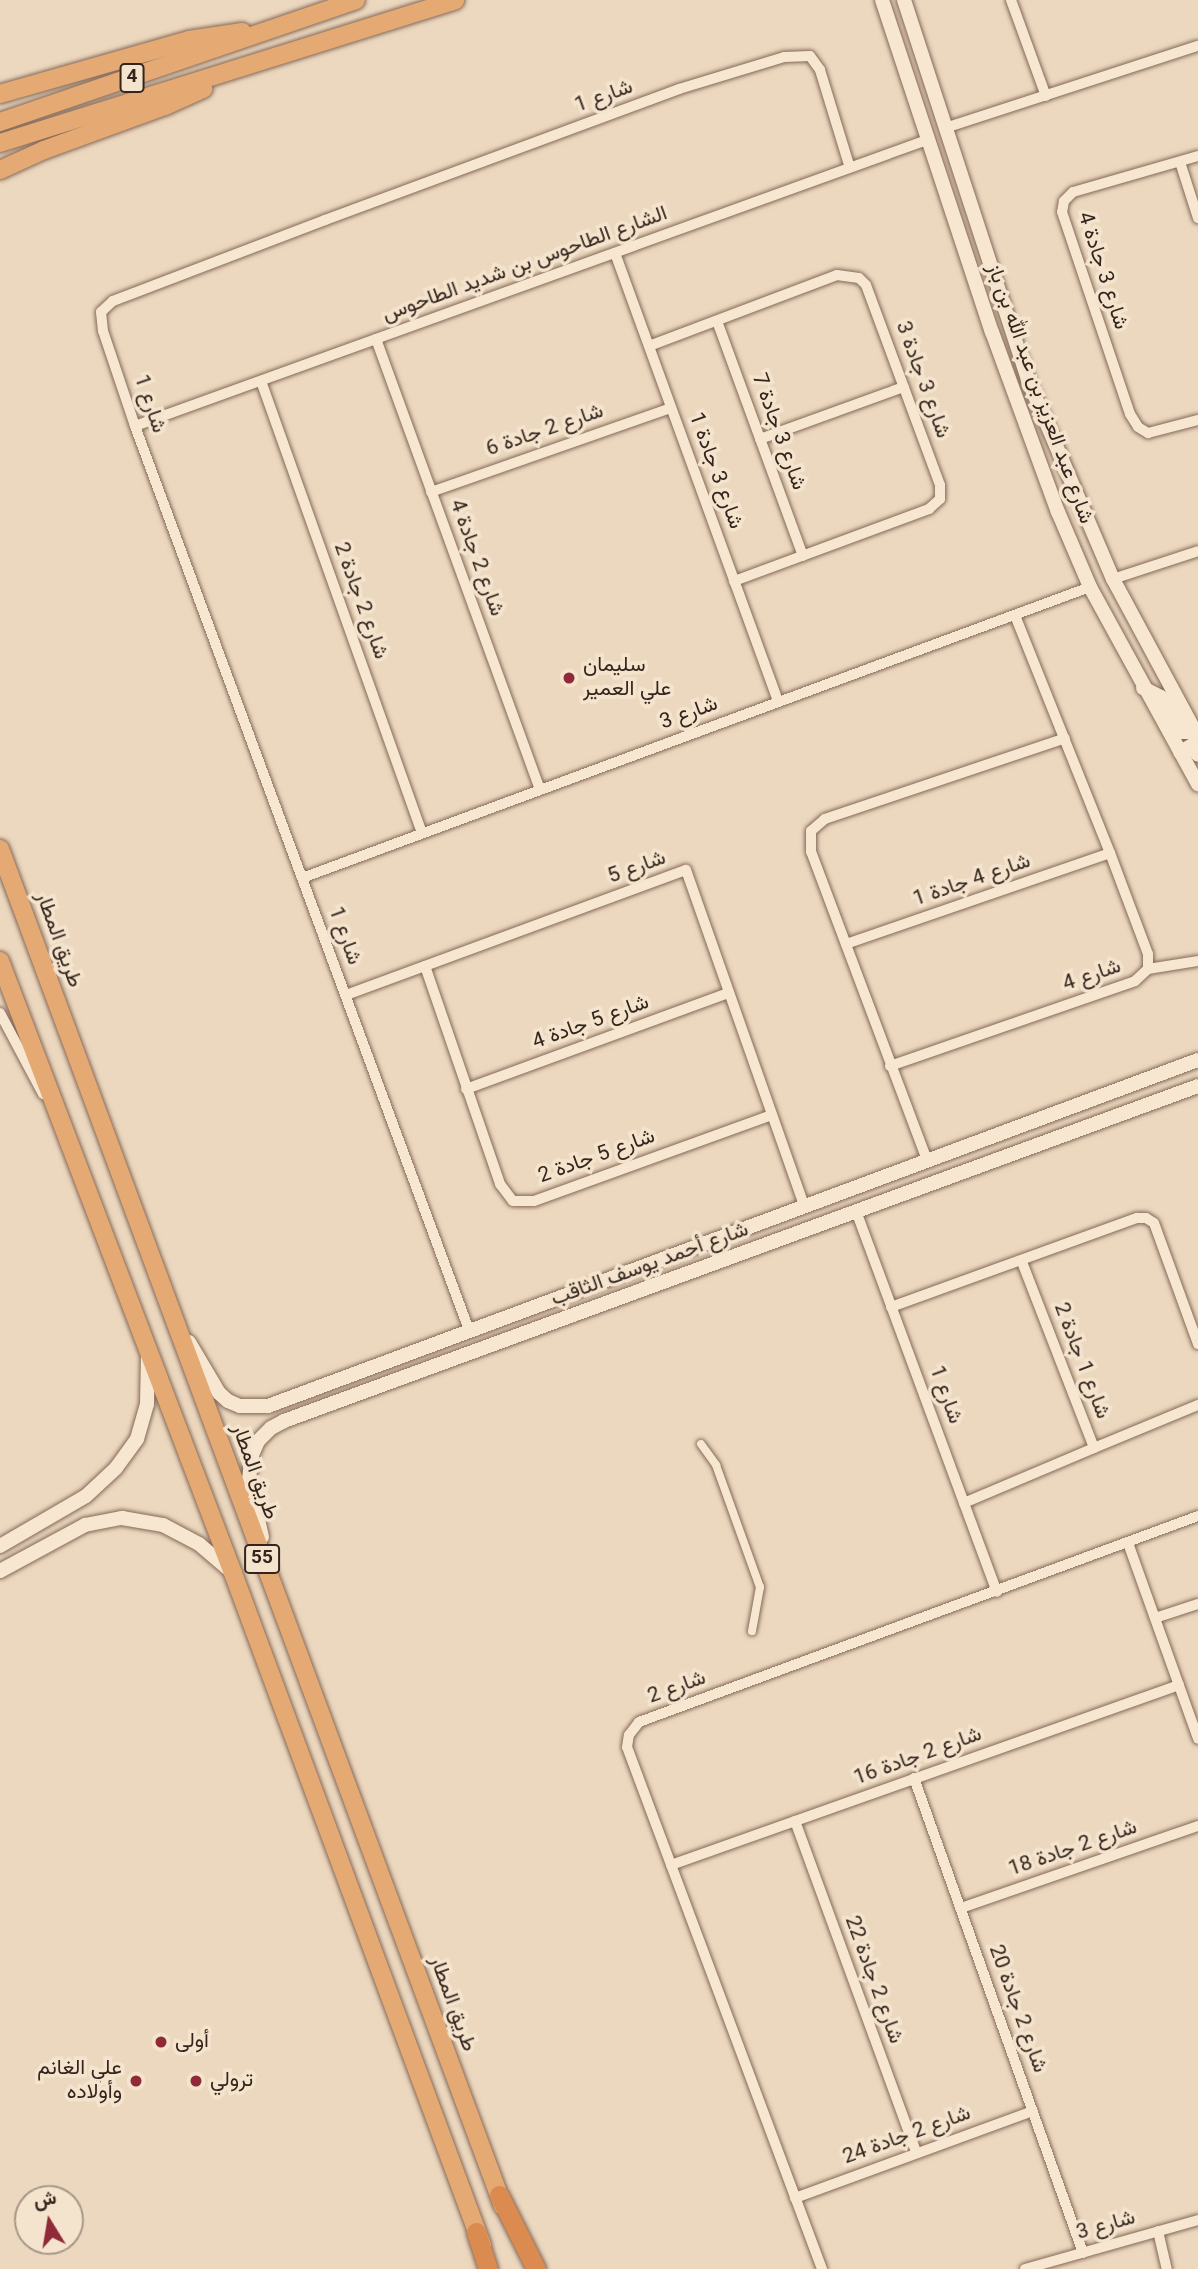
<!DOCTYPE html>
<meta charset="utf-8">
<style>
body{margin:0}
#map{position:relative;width:1198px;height:2269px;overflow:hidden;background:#ecd8bf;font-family:Georgia,Vazirmatn,serif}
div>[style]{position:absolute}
.roads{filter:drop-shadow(0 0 2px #846958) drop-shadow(0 0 2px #846958)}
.pedestrian>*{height:8px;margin:-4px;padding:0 4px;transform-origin:4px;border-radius:4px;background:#f7e7d1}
.minor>*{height:10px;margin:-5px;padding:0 5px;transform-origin:5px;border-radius:5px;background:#f7e7d1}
.tertiary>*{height:14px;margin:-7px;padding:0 7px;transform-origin:7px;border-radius:7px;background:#f7e7d1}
.trunk>*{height:18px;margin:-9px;padding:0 9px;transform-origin:9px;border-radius:9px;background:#e5a973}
.motorway>*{height:19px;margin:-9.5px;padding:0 9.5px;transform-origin:9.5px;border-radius:9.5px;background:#db8b50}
.dots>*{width:19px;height:19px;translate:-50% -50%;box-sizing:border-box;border:4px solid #f4e4ce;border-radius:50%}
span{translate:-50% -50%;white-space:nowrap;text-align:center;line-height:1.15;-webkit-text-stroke:7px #f4e4ce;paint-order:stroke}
.shield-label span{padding:2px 5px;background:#f4e4ce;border:2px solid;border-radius:5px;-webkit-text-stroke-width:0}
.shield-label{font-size:19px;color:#34241c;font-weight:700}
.street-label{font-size:21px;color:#34241c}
.poi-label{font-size:21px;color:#34241c}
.left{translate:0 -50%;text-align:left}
.right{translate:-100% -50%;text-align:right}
.north{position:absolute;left:14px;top:2185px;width:70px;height:70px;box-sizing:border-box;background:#f4e4ce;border:2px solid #a79787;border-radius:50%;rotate:349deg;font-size:19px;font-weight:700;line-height:28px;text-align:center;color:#34241c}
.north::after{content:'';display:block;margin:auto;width:24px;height:32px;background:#912a38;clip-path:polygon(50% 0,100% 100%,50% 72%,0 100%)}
</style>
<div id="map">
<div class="roads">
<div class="pedestrian">
<div style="left:701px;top:1444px;width:26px;rotate:54deg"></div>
<div style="left:716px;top:1465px;width:130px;rotate:70.2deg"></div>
<div style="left:760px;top:1587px;width:45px;rotate:100.3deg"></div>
</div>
<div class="minor">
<div style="left:1011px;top:0;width:102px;rotate:70deg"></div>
<div style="left:945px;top:128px;width:266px;rotate:-18deg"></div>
<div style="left:1198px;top:156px;width:130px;rotate:163.9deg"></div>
<div style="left:1073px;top:192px;width:13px;rotate:135deg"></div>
<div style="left:1064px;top:201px;width:11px;rotate:100deg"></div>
<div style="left:1062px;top:212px;width:213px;rotate:71.4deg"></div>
<div style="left:1130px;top:414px;width:15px;rotate:58deg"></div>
<div style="left:1138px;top:427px;width:12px;rotate:31deg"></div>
<div style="left:1148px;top:433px;width:52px;rotate:-14.6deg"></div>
<div style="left:1180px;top:162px;width:59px;rotate:72.2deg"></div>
<div style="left:615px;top:253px;width:478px;rotate:70deg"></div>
<div style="left:717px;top:321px;width:250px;rotate:69.9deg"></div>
<div style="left:376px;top:339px;width:479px;rotate:70deg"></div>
<div style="left:649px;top:346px;width:201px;rotate:-20.7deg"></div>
<div style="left:837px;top:275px;width:22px;rotate:8deg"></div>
<div style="left:859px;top:278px;width:10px;rotate:45deg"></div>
<div style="left:866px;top:285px;width:213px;rotate:69.7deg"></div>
<div style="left:940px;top:485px;width:14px;rotate:90deg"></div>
<div style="left:940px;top:499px;width:15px;rotate:138deg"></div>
<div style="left:929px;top:509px;width:208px;rotate:159.7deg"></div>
<div style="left:261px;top:381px;width:480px;rotate:70.4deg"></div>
<div style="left:135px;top:426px;width:842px;rotate:-19.86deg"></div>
<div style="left:760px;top:439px;width:153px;rotate:-19.9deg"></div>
<div style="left:431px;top:492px;width:254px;rotate:-19.3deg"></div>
<div style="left:1113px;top:579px;width:89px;rotate:-18.2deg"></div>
<div style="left:302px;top:878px;width:840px;rotate:-20.27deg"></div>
<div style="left:846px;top:944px;width:279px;rotate:-19deg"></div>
<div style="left:425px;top:966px;width:231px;rotate:71deg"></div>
<div style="left:500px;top:1184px;width:21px;rotate:53deg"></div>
<div style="left:513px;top:1201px;width:21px"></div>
<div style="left:534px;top:1201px;width:253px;rotate:-19.9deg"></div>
<div style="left:1148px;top:969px;width:51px;rotate:-9.1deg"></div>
<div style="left:346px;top:995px;width:362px;rotate:-20.2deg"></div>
<div style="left:686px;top:870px;width:355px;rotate:70.6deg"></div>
<div style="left:0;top:1013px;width:92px;rotate:62deg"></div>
<div style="left:890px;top:1066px;width:259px;rotate:-19.1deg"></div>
<div style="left:1135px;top:981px;width:18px;rotate:-43deg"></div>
<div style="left:1148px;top:969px;width:15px;rotate:-90deg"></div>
<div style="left:1148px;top:954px;width:108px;rotate:-110.6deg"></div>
<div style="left:1110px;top:853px;width:256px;rotate:-111.8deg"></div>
<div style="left:466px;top:1089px;width:280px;rotate:-20.1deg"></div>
<div style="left:927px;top:1160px;width:329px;rotate:-110.6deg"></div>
<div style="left:811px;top:852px;width:21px;rotate:-90deg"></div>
<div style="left:811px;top:831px;width:18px;rotate:-41deg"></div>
<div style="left:825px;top:819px;width:253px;rotate:-18.6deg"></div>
<div style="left:856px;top:1211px;width:406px;rotate:69.7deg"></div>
<div style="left:1022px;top:1262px;width:199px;rotate:68.8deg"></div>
<div style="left:1094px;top:1448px;width:113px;rotate:-22.5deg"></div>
<div style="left:891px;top:1307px;width:262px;rotate:-19.9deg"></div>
<div style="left:1137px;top:1218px;width:9px"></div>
<div style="left:1146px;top:1218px;width:9px;rotate:32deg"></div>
<div style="left:1154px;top:1223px;width:129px;rotate:70deg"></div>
<div style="left:469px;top:1330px;width:964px;rotate:-110.28deg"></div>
<div style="left:135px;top:426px;width:100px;rotate:-108.6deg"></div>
<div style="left:103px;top:331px;width:19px;rotate:-96deg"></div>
<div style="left:101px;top:312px;width:16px;rotate:-43deg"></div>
<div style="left:113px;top:301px;width:227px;rotate:-20.9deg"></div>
<div style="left:325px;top:220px;width:377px;rotate:-20.3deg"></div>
<div style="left:679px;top:89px;width:110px;rotate:-16.9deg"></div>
<div style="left:784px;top:57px;width:26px;rotate:-2deg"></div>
<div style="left:810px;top:56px;width:17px;rotate:54deg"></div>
<div style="left:820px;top:70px;width:102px;rotate:73deg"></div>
<div style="left:964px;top:1503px;width:141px;rotate:-22.9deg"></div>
<div style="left:1128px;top:1543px;width:208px;rotate:70.3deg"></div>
<div style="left:1155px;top:1618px;width:45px;rotate:-18deg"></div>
<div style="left:914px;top:1778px;width:504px;rotate:70.41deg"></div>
<div style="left:795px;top:1821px;width:352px;rotate:69.9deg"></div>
<div style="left:671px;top:1865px;width:539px;rotate:-19.51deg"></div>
<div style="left:961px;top:1908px;width:251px;rotate:-19.1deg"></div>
<div style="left:795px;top:2198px;width:253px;rotate:-20.1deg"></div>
<div style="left:1158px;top:2231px;width:39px;rotate:77deg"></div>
<div style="left:822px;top:2269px;width:557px;rotate:-110.48deg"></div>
<div style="left:627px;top:1747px;width:12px;rotate:-81deg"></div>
<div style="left:629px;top:1735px;width:16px;rotate:-52deg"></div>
<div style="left:639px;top:1722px;width:596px;rotate:-20.23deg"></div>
<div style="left:1025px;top:2269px;width:180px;rotate:-15.8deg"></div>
</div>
<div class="tertiary">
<div style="left:882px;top:0;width:350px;rotate:71.7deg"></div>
<div style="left:992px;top:332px;width:192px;rotate:69.9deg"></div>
<div style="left:1058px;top:512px;width:82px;rotate:66.9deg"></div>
<div style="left:1090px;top:587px;width:225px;rotate:61.3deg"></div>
<div style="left:904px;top:0;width:400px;rotate:71.9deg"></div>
<div style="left:1028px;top:380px;width:216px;rotate:66.9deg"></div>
<div style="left:1113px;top:579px;width:179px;rotate:61.7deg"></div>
<div style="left:1143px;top:688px;width:20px;rotate:27deg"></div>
<div style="left:1161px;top:697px;width:40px;rotate:60.3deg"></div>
<div style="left:1181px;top:732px;width:10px"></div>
<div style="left:1191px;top:732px;width:4px;rotate:-45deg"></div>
<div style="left:1180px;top:752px;width:13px;rotate:-29deg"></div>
<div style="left:1191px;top:746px;width:11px;rotate:52deg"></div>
<div style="left:189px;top:1342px;width:59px;rotate:59.5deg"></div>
<div style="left:219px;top:1393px;width:12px;rotate:42deg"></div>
<div style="left:228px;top:1401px;width:13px;rotate:23deg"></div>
<div style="left:240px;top:1406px;width:28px"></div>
<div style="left:268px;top:1406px;width:992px;rotate:-20.41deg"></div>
<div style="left:262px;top:1537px;width:59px;rotate:-102.6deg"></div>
<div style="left:249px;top:1479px;width:24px;rotate:-83deg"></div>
<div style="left:252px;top:1455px;width:15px;rotate:-67deg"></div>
<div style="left:258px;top:1441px;width:18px;rotate:-45deg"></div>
<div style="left:271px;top:1428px;width:15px;rotate:-28deg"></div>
<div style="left:284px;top:1421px;width:973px;rotate:-20.13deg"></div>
<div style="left:0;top:1546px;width:99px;rotate:-30.2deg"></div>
<div style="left:86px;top:1496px;width:41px;rotate:-43deg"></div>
<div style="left:116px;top:1468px;width:36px;rotate:-54deg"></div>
<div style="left:137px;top:1439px;width:36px;rotate:-74deg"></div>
<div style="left:147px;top:1404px;width:48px;rotate:-88.8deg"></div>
<div style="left:0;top:1571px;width:97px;rotate:-28.4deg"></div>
<div style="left:85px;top:1525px;width:38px;rotate:-11deg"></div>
<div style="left:122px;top:1518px;width:42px;rotate:9.7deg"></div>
<div style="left:163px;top:1525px;width:41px;rotate:27.8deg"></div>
<div style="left:199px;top:1544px;width:45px;rotate:40.5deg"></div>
</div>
<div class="trunk">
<div style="left:0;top:94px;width:197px;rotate:-15.9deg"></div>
<div style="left:189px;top:40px;width:54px;rotate:-8.6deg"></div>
<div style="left:0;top:122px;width:376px;rotate:-18.9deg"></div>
<div style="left:0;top:143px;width:477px;rotate:-17.4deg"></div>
<div style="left:0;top:170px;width:48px;rotate:-24.4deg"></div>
<div style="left:44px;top:150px;width:129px;rotate:-20deg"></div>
<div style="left:165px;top:106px;width:42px;rotate:-24.1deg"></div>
<div style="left:0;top:849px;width:1447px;rotate:69.66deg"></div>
<div style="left:0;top:961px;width:655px;rotate:69.16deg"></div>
<div style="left:233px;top:1573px;width:717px;rotate:69.67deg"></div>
</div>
<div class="motorway">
<div style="left:499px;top:2195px;width:83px;rotate:63.4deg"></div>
<div style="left:476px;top:2232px;width:39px;rotate:72deg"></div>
</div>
</div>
<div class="dots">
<div style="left:569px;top:678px;background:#912a38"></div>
<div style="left:161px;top:2042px;background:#912a38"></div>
<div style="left:136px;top:2081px;background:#912a38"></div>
<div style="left:196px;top:2081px;background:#912a38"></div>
</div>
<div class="shield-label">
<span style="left:132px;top:78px">4</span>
<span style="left:262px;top:1559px">55</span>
</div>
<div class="street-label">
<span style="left:604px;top:97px;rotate:-20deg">شارع 1</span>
<span style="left:525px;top:265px;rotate:-20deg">الشارع الطاحوس بن شديد الطاحوس</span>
<span style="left:1102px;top:271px;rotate:72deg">شارع 3 جادة 4</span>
<span style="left:922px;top:380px;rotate:70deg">شارع 3 جادة 3</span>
<span style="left:1039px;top:394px;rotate:70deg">شارع عبد العزيز بن عبد الله بن باز</span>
<span style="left:149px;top:404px;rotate:71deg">شارع 1</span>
<span style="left:545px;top:431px;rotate:-19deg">شارع 2 جادة 6</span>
<span style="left:778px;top:432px;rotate:70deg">شارع 3 جادة 7</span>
<span style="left:715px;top:471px;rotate:70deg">شارع 3 جادة 1</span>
<span style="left:476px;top:558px;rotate:70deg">شارع 2 جادة 4</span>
<span style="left:360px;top:601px;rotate:70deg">شارع 2 جادة 2</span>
<span style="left:689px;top:714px;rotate:-20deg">شارع 3</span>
<span style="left:637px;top:868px;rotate:-20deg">شارع 5</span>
<span style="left:972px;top:881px;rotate:-19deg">شارع 4 جادة 1</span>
<span style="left:344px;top:936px;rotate:70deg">شارع 1</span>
<span style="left:58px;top:940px;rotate:70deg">طريق المطار</span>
<span style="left:1092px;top:976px;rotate:-19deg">شارع 4</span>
<span style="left:591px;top:1023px;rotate:-20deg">شارع 5 جادة 4</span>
<span style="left:597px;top:1157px;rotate:-20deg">شارع 5 جادة 2</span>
<span style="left:650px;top:1265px;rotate:-20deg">شارع أحمد يوسف الثاقب</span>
<span style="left:1081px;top:1361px;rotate:69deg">شارع 1 جادة 2</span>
<span style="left:945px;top:1395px;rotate:70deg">شارع 1</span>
<span style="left:254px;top:1472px;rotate:70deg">طريق المطار</span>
<span style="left:677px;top:1688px;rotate:-20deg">شارع 2</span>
<span style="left:918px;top:1757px;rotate:-20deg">شارع 2 جادة 16</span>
<span style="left:1073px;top:1849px;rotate:-19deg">شارع 2 جادة 18</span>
<span style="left:873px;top:1980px;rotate:70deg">شارع 2 جادة 22</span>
<span style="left:452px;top:2004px;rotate:70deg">طريق المطار</span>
<span style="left:1017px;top:2009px;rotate:70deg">شارع 2 جادة 20</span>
<span style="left:907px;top:2136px;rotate:-20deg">شارع 2 جادة 24</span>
<span style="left:1106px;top:2226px;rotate:-16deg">شارع 3</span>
</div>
<div class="poi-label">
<span class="left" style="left:583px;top:678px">سليمان<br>علي العمير</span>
<span class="left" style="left:175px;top:2042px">أولى</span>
<span class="right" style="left:122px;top:2081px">علي الغانم<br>وأولاده</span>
<span class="left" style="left:210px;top:2081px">ترولي</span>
</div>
<div class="north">ش</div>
</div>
